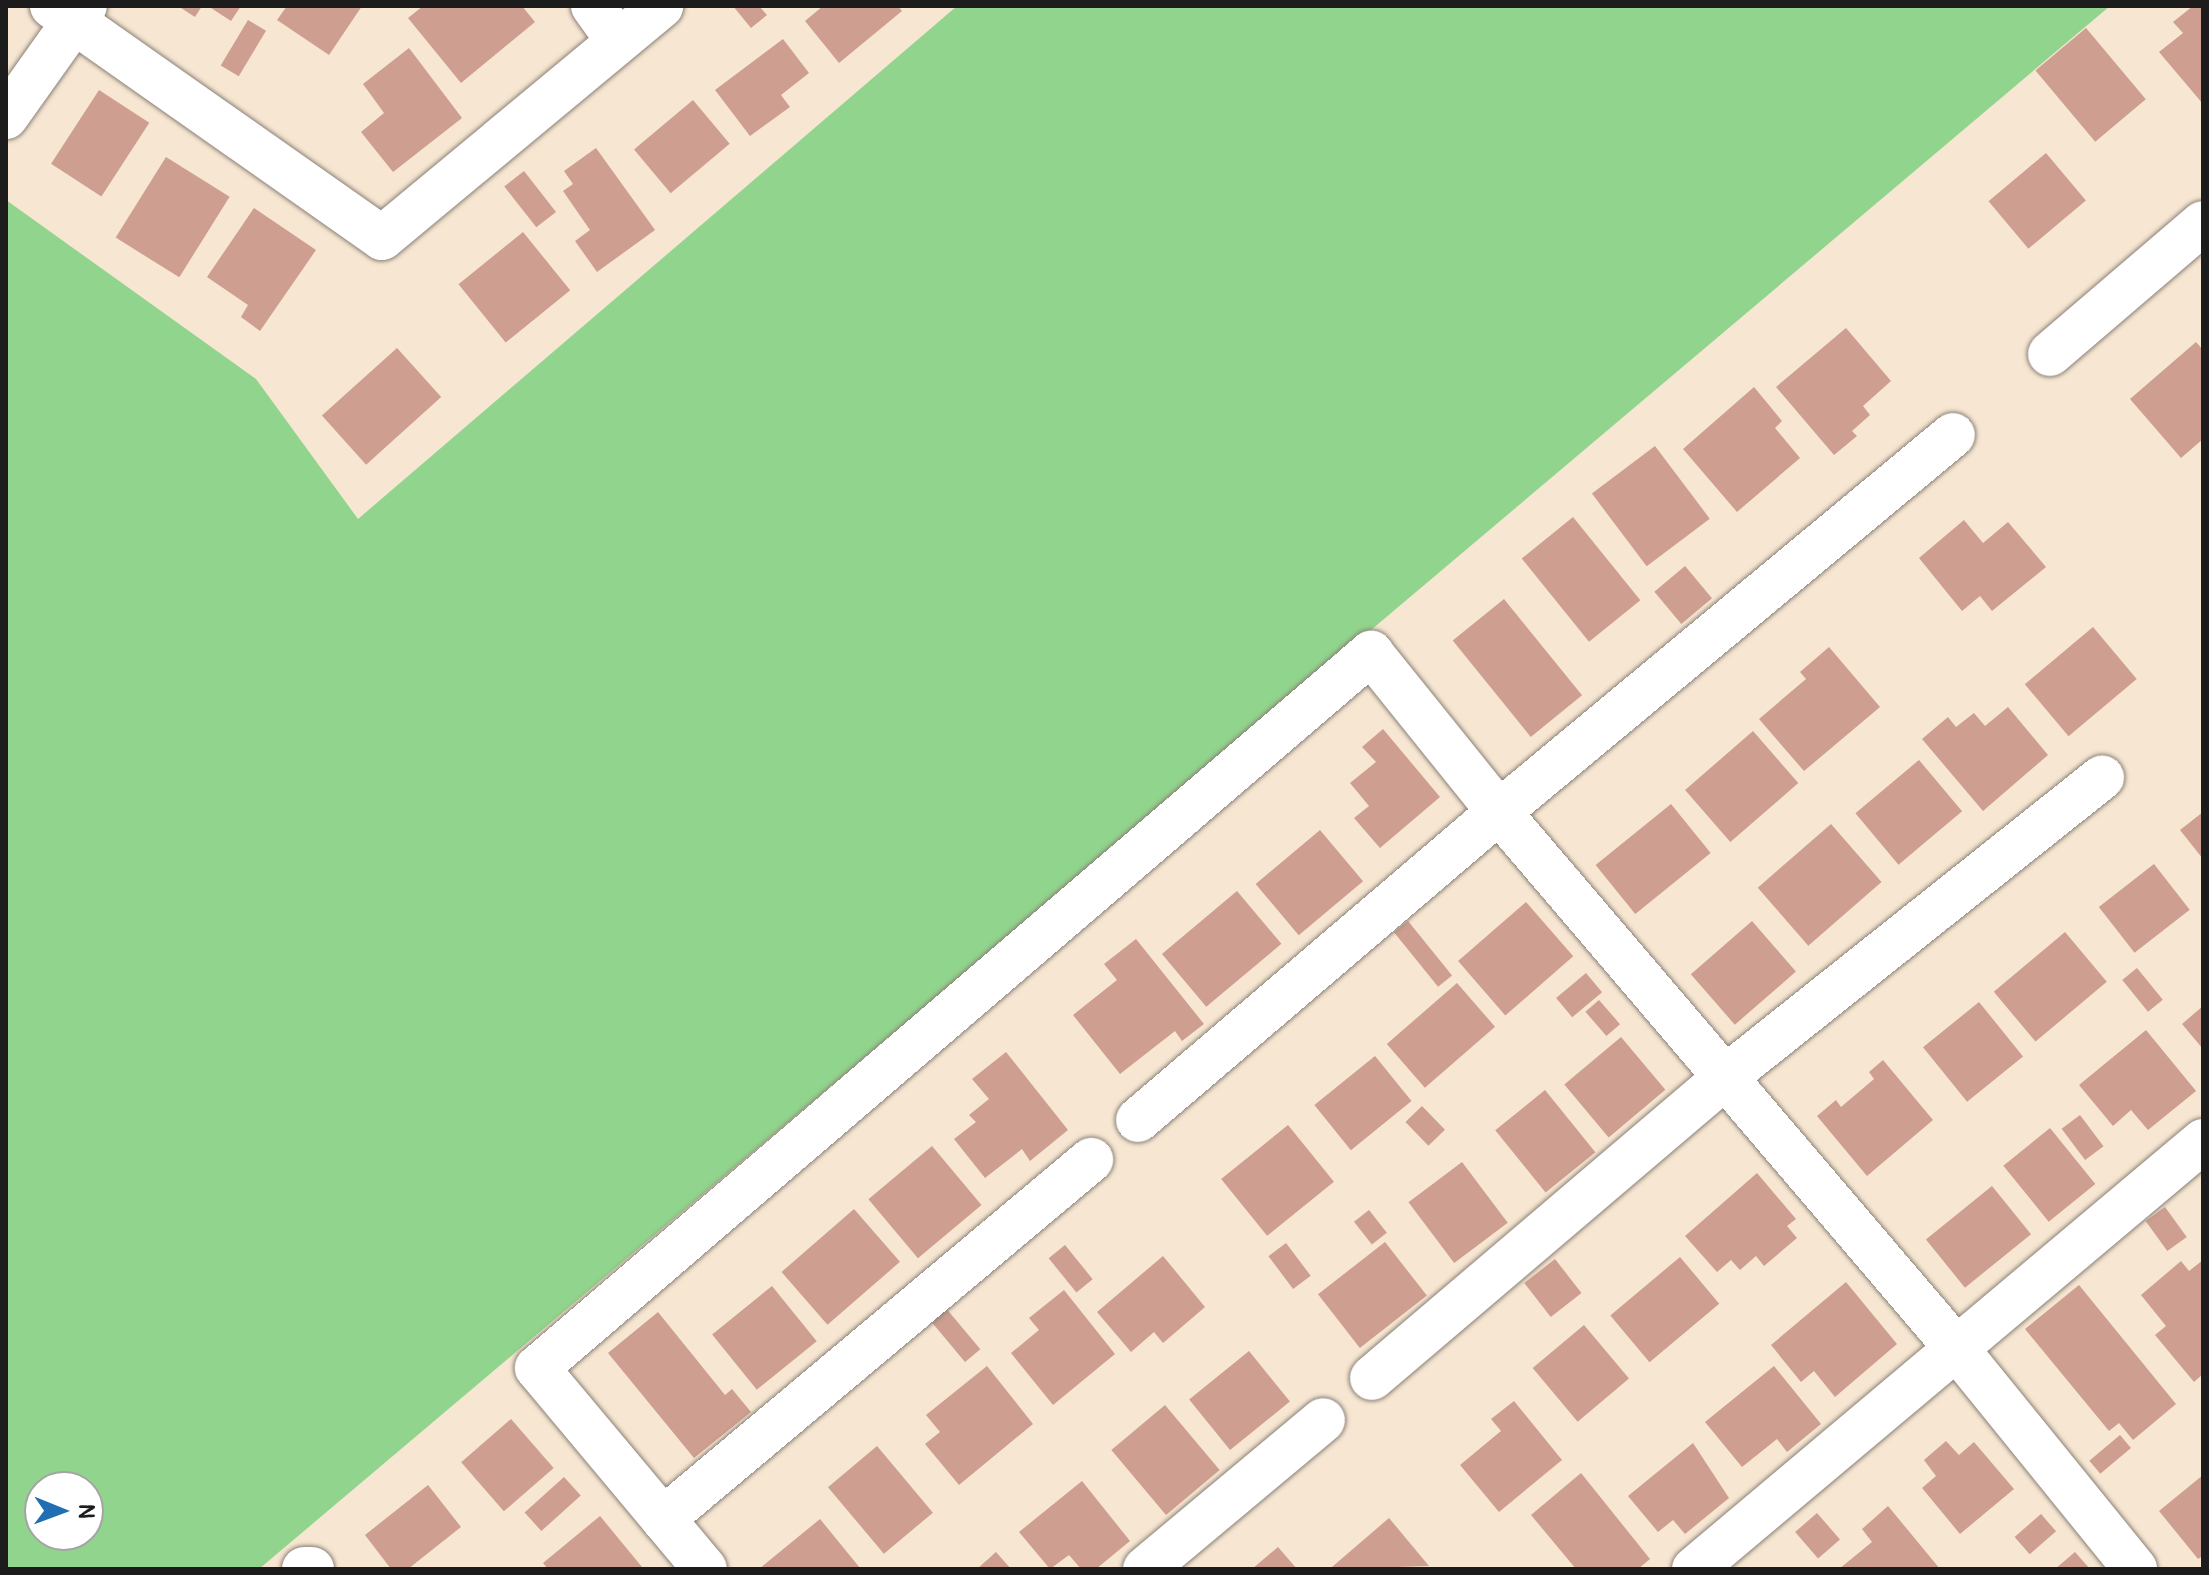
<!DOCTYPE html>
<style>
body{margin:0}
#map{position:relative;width:2209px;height:1575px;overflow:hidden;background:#f7e6d2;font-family:Pangolin,sans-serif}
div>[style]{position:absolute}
.green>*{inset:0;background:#91d48d}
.building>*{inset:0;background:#ce9e90;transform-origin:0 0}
.roads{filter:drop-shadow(0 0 2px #8a8177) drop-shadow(0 0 2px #8a8177)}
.minor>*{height:44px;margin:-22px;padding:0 22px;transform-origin:22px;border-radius:22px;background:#fff}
span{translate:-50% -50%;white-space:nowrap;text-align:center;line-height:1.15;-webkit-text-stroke:6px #fff;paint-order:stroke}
.frame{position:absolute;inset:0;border:8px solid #1c1c1c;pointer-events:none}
.north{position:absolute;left:24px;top:1471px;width:80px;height:80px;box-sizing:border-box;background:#fff;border:2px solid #a4a4a4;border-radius:50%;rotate:91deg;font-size:22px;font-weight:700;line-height:32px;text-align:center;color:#1c1c1c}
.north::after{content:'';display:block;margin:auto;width:28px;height:36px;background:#1f6fb2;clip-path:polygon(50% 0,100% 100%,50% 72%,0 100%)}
</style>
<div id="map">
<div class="green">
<div style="clip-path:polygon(evenodd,957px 6px,2110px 6px,259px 1569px,6px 1569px,6px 200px,256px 379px,358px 519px,957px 6px,40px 1487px,88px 1487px,88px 1535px,40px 1535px,40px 1487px)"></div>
</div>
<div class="building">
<div style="clip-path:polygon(178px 6px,202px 6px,195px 17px)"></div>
<div style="clip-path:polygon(208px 6px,241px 6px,231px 21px)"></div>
<div style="clip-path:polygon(287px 6px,362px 6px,329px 55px,277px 20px)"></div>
<div style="clip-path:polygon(423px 6px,522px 6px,535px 22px,461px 83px,408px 18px)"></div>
<div style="clip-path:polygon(733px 6px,759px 6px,767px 15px,751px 28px)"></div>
<div style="clip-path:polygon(823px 6px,898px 6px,902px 11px,839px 63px,805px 21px)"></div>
<div style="clip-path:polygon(2193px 6px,2203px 6px,2203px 104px,2159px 52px,2183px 33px,2173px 22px)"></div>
<div style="left:248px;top:20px;width:21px;height:53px;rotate:31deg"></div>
<div style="left:2086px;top:28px;width:93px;height:66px;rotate:50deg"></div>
<div style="clip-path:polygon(783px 39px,809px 73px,781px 95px,790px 107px,750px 136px,715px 90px)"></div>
<div style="clip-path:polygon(409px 48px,462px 118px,393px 172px,361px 132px,384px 113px,363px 84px)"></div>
<div style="left:99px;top:90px;width:60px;height:88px;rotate:33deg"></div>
<div style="left:693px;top:100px;width:57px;height:77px;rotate:50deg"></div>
<div style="clip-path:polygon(596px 148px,655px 230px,597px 272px,575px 241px,590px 230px,563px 191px,573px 184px,564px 171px)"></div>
<div style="left:2046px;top:153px;width:62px;height:75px;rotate:50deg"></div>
<div style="left:166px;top:157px;width:75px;height:95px;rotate:32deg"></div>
<div style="left:524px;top:171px;width:52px;height:25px;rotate:52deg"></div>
<div style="clip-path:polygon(254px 208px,316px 250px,260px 331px,241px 317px,248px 305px,207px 277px)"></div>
<div style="left:523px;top:232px;width:75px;height:83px;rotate:51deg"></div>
<div style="clip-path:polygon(1846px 328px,1891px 381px,1863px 406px,1870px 415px,1852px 431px,1857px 436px,1834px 455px,1776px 387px)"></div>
<div style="clip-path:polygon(2196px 342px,2203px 350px,2203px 439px,2181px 458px,2130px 399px)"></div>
<div style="left:397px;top:348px;width:66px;height:101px;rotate:48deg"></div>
<div style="clip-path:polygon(1754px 387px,1782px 421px,1775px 428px,1800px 458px,1737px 512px,1683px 449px)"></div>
<div style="left:1655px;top:446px;width:91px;height:79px;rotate:53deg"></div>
<div style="left:1573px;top:517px;width:107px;height:66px;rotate:51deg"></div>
<div style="clip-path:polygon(1964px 520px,1983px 543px,2008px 522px,2046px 567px,1992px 611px,1980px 596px,1962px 611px,1919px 558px)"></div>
<div style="left:1685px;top:566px;width:42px;height:40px;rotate:50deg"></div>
<div style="left:1504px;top:599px;width:124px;height:66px;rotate:51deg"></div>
<div style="left:2093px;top:627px;width:68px;height:89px;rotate:50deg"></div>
<div style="clip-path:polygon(1829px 647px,1880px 707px,1804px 771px,1759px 719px,1806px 679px,1800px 672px)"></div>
<div style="clip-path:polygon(2008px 707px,2048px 755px,1983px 811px,1922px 739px,1948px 717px,1956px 727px,1974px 713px,1985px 726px)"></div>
<div style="clip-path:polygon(1383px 729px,1440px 797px,1380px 848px,1354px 818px,1369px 806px,1350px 783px,1376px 762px,1362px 747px)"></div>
<div style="left:1753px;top:731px;width:69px;height:90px;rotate:49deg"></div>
<div style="left:1919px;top:760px;width:67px;height:83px;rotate:50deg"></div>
<div style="left:1671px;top:804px;width:63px;height:97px;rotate:51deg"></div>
<div style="clip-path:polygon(2203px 812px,2203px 859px,2180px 830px)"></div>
<div style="left:1831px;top:824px;width:77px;height:97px;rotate:49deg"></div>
<div style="left:1320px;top:830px;width:67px;height:84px;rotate:50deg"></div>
<div style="left:2154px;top:864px;width:58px;height:70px;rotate:52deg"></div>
<div style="left:1237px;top:891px;width:69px;height:98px;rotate:50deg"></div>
<div style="left:1526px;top:902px;width:72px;height:90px;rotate:49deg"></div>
<div style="left:1408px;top:921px;width:70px;height:18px;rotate:51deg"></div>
<div style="left:1752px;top:921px;width:67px;height:81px;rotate:49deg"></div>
<div style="left:2065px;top:932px;width:65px;height:93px;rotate:50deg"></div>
<div style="clip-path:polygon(1136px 939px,1204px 1024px,1182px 1041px,1175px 1031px,1120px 1074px,1073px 1015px,1117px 980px,1104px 964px)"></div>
<div style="left:2137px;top:968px;width:41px;height:19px;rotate:51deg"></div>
<div style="left:1586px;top:973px;width:25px;height:39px;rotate:50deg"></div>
<div style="left:1457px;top:983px;width:58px;height:93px;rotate:49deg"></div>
<div style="left:1599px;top:1000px;width:32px;height:18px;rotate:49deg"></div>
<div style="left:1979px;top:1002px;width:70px;height:72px;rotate:51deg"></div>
<div style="clip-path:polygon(2203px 1006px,2203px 1049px,2182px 1024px)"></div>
<div style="clip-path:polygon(2146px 1030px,2196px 1091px,2148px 1130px,2131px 1110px,2113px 1126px,2079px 1085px)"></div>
<div style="left:1621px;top:1037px;width:69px;height:74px;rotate:50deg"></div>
<div style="clip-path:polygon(1006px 1052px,1068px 1130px,1030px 1161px,1022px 1149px,985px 1178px,954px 1139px,976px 1122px,969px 1115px,989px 1099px,972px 1079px)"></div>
<div style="left:1375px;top:1056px;width:58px;height:78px;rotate:51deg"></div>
<div style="clip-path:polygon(1883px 1060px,1933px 1120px,1867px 1176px,1817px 1116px,1836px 1100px,1841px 1107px,1874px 1079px,1869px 1072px)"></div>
<div style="left:1545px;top:1090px;width:80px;height:64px;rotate:51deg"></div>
<div style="left:1422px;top:1106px;width:33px;height:23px;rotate:46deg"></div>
<div style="left:2080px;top:1115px;width:39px;height:23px;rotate:53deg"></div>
<div style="left:1288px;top:1125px;width:73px;height:86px;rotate:51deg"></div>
<div style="left:2050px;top:1128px;width:72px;height:60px;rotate:51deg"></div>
<div style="left:932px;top:1146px;width:77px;height:83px;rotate:50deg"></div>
<div style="left:1462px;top:1162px;width:76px;height:67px;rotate:53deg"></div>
<div style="clip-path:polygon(1757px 1173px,1796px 1219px,1787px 1226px,1797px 1238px,1764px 1266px,1756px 1256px,1740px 1270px,1731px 1260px,1717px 1272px,1685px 1236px)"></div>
<div style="left:1992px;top:1186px;width:62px;height:85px;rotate:51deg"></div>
<div style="left:2165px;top:1207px;width:37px;height:24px;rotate:54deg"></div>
<div style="left:854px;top:1209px;width:70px;height:96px;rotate:49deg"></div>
<div style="left:1369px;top:1210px;width:29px;height:19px;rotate:52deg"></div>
<div style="left:1385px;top:1242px;width:68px;height:85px;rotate:52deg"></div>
<div style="left:1286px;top:1243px;width:41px;height:22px;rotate:53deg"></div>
<div style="left:1065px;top:1245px;width:44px;height:21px;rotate:51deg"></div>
<div style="clip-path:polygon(1163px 1256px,1205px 1307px,1163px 1343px,1154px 1332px,1131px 1352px,1097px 1312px)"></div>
<div style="left:1680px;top:1257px;width:61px;height:91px;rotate:50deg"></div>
<div style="left:1555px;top:1259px;width:43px;height:39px;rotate:52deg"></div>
<div style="clip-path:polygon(2203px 1260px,2203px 1374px,2194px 1382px,2155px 1335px,2166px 1326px,2141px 1295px,2181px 1261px,2189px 1271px)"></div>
<div style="clip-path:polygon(1846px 1282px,1897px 1344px,1835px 1397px,1814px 1371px,1801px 1382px,1771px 1345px)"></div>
<div style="clip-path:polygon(2079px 1285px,2176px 1404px,2133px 1440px,2119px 1423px,2109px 1431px,2025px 1329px)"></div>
<div style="left:772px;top:1286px;width:71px;height:77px;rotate:51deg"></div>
<div style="clip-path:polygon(1064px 1290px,1115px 1354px,1053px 1405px,1011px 1353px,1039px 1330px,1029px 1318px)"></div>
<div style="left:945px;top:1307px;width:55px;height:20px;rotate:50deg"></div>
<div style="clip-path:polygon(658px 1312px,725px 1395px,732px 1389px,751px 1412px,694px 1458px,608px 1353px)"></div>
<div style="left:1584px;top:1325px;width:70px;height:67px;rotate:50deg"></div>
<div style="left:1249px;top:1351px;width:65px;height:77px;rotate:51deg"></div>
<div style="clip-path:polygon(987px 1366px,1033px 1424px,959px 1485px,925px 1444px,940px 1432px,926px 1415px)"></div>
<div style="clip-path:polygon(1774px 1366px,1821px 1424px,1787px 1452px,1777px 1439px,1742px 1467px,1705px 1422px)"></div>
<div style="clip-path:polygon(1514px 1401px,1562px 1460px,1499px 1512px,1460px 1465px,1501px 1431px,1491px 1419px)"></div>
<div style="left:1165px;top:1405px;width:85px;height:70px;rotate:50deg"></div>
<div style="left:511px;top:1419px;width:65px;height:66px;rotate:49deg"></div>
<div style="left:2120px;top:1435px;width:17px;height:40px;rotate:50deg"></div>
<div style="clip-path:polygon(1946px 1441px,1959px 1455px,1974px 1442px,2014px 1489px,1960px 1534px,1922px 1488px,1936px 1476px,1924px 1460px)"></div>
<div style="clip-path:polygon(1693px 1443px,1729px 1498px,1685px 1534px,1673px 1520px,1658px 1532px,1628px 1496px)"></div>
<div style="left:877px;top:1446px;width:87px;height:64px;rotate:50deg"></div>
<div style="clip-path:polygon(1581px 1473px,1650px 1559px,1638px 1569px,1576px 1569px,1531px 1515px)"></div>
<div style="clip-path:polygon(2203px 1475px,2203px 1556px,2198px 1559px,2159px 1511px)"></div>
<div style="left:564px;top:1477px;width:25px;height:53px;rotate:48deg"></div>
<div style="clip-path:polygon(1082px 1481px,1130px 1541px,1096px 1569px,1081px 1569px,1069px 1555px,1050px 1569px,1019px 1532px)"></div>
<div style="clip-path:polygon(428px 1485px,461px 1527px,408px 1569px,391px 1569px,365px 1535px)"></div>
<div style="clip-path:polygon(1888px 1506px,1940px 1569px,1839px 1569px,1872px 1542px,1862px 1529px)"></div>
<div style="left:1817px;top:1513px;width:35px;height:29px;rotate:49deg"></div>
<div style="left:2041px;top:1514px;width:23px;height:35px;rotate:49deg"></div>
<div style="clip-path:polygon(600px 1516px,642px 1567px,548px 1569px,543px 1563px)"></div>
<div style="clip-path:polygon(1389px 1518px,1429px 1566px,1333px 1569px,1332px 1567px)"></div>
<div style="clip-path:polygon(820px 1519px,860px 1568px,759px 1569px)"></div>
<div style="clip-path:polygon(1278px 1547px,1297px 1569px,1252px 1569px)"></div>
<div style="clip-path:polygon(996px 1552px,1011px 1569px,977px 1569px)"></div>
<div style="clip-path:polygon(2075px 1552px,2090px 1569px,2055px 1569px)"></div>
</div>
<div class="roads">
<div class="minor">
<div style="left:52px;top:6px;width:403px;rotate:35.1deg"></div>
<div style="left:382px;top:238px;width:363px;rotate:-39.7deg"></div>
<div style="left:593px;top:6px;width:43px;rotate:54.5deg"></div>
<div style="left:6px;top:117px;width:136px;rotate:-54.6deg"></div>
<div style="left:2050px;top:354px;width:201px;rotate:-40.6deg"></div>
<div style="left:1138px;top:1120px;width:475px;rotate:-40.5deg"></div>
<div style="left:1499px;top:812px;width:590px;rotate:-39.71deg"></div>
<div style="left:1372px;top:1378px;width:467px;rotate:-40.4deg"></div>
<div style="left:1728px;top:1075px;width:478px;rotate:-38.5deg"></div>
<div style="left:663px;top:1519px;width:559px;rotate:-39.99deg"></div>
<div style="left:304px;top:1569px;width:8px"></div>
<div style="left:705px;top:1569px;width:262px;rotate:-129.9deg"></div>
<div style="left:537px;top:1368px;width:1099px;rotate:-40.61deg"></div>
<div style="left:1371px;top:653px;width:204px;rotate:51.2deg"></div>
<div style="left:1499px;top:812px;width:706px;rotate:49.54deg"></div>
<div style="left:1957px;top:1349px;width:283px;rotate:51deg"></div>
<div style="left:1145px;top:1569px;width:232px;rotate:-39.9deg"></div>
<div style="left:1694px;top:1569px;width:665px;rotate:-40.06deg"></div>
</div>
</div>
<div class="frame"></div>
<div class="north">N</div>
</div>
